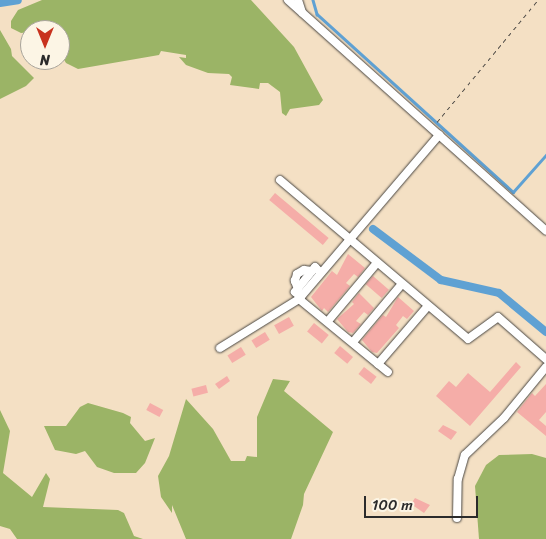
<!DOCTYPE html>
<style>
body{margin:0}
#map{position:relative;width:546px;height:539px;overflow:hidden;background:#f4e0c4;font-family:Sriracha,sans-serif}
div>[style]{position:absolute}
.forest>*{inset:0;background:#9bb466}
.stream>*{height:2.5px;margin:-1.25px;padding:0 1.25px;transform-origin:1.25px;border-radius:1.25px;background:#5fa1d3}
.canal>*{height:8px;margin:-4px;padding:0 4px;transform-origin:4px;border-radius:4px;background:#5fa1d3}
.building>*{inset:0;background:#f5ada8;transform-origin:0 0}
.path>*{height:1px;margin-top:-0.5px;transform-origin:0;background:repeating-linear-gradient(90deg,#494642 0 4px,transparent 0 8px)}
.roads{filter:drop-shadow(0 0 1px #494642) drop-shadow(0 0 1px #494642)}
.minor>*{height:8px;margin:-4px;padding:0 4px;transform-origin:4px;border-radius:4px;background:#fff}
span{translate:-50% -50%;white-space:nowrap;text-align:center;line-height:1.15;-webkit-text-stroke:4px #fcf5e5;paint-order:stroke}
.north{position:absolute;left:20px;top:20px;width:50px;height:50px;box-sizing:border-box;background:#fcf5e5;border:1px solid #a8a49b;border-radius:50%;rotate:180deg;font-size:14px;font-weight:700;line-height:20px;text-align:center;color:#2b2b2b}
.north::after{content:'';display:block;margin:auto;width:18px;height:22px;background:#c8321e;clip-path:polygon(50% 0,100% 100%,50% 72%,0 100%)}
.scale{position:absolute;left:364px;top:496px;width:114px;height:22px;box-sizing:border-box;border:2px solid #2b2b2b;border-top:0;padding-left:6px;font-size:15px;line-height:18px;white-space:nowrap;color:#2b2b2b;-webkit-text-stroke:4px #fcf5e5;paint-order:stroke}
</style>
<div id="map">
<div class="forest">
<div style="clip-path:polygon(42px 0,251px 0,294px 47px,323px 100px,319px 105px,290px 109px,286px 116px,282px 113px,280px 92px,268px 83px,260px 83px,259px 89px,230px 85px,232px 77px,229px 74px,208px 73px,186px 65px,179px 57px,186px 58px,186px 55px,161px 51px,159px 55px,78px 69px,66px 63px,60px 53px,60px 30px,41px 26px,30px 32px,21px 33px,11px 28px,11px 21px,18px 10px)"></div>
<div style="clip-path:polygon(0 30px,11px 49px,12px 56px,34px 78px,26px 86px,0 99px)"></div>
<div style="clip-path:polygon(273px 379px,290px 381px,284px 391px,333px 432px,304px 494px,303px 505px,291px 539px,186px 539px,172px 505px,172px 513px,161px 497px,158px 476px,169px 456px,186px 399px,213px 429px,231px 461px,245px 461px,247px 456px,257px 457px,257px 417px)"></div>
<div style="clip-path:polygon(88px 403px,123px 413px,131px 417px,130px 423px,145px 441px,155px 438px,145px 463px,136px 473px,114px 473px,97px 467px,85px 451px,76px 454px,55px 450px,44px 426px,66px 426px,80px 407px)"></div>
<div style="clip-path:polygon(0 410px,10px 431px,3px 473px,32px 497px,46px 473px,50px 479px,43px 507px,118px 510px,124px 513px,134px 536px,143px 539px,17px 539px,10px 529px,0 526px)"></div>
<div style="clip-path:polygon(532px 454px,546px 458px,546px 539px,479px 539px,475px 486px,486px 465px,499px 455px)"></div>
</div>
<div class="stream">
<div style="left:313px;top:0;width:15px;rotate:74deg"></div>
<div style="left:317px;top:14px;width:265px;rotate:42.2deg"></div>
<div style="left:513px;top:192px;width:50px;rotate:-48.3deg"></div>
</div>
<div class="canal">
<div style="left:0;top:3px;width:18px;rotate:-9deg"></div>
<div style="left:373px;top:229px;width:85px;rotate:36.9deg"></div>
<div style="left:441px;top:280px;width:59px;rotate:12.6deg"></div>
<div style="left:499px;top:293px;width:61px;rotate:39.7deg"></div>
</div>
<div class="building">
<div style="left:275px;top:193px;width:70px;height:9px;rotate:40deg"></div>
<div style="clip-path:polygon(348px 254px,365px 268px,358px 277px,354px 274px,346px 283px,350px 286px,328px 312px,324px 308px,322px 311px,311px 297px,332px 271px,337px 275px)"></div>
<div style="left:373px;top:276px;width:21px;height:11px;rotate:41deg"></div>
<div style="clip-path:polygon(359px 293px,374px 308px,368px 315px,364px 312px,356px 321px,361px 324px,353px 333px,348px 332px,337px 319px,354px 304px,352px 302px)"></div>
<div style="clip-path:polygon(398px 297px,414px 311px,407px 319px,403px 316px,396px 325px,399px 328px,377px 353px,372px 352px,362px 340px,383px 315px,386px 317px)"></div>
<div style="left:289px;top:317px;width:10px;height:17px;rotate:61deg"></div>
<div style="left:314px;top:323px;width:19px;height:11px;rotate:39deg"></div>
<div style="left:265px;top:332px;width:9px;height:16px;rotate:58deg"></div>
<div style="left:340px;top:346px;width:17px;height:9px;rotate:40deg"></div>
<div style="left:241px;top:347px;width:9px;height:16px;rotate:58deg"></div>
<div style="clip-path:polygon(516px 362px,521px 367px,470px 426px,436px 396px,449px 381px,456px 387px,468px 373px,490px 392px)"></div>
<div style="left:364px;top:367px;width:16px;height:9px;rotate:38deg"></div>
<div style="clip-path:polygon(227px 376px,230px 381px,219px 389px,215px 384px)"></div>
<div style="clip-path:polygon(546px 384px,546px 412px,539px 420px,546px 426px,546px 436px,517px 412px,532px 393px,535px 396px)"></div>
<div style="left:206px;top:385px;width:8px;height:15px;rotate:76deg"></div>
<div style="left:150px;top:403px;width:15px;height:8px;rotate:28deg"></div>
<div style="clip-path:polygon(443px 425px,457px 432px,451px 440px,438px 431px)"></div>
<div style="clip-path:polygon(415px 498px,430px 505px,424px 513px,411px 504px)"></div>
</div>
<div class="path">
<div style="left:437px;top:122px;width:158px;rotate:-50.4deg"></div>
</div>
<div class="roads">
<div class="minor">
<div style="left:288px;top:0;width:346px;rotate:41.8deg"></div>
<div style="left:298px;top:0;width:13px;rotate:72deg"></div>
<div style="left:280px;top:180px;width:246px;rotate:40.2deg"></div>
<div style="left:468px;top:339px;width:37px;rotate:-36deg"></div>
<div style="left:498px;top:317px;width:64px;rotate:41.2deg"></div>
<div style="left:298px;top:289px;width:9px;rotate:-111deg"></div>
<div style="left:295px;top:281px;width:7px;rotate:-74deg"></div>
<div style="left:297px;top:274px;width:8px;rotate:-30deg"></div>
<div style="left:304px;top:270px;width:8px;rotate:7deg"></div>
<div style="left:301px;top:297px;width:8px;rotate:-140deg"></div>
<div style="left:295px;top:292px;width:32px;rotate:-51deg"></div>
<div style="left:315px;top:267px;width:8px;rotate:45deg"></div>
<div style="left:299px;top:299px;width:115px;rotate:39.4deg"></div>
<div style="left:328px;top:321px;width:75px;rotate:-49.9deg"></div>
<div style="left:353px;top:342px;width:75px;rotate:-49.9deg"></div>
<div style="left:220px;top:348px;width:93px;rotate:-31.8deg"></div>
<div style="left:299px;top:299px;width:216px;rotate:-49.5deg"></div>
<div style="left:378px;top:364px;width:75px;rotate:-49.3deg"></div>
<div style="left:457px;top:518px;width:39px;rotate:-89deg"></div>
<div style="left:458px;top:479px;width:25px;rotate:-74deg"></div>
<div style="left:465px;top:455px;width:54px;rotate:-43.5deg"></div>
<div style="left:504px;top:418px;width:66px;rotate:-50.5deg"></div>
</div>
</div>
<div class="north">N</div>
<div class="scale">100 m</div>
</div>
